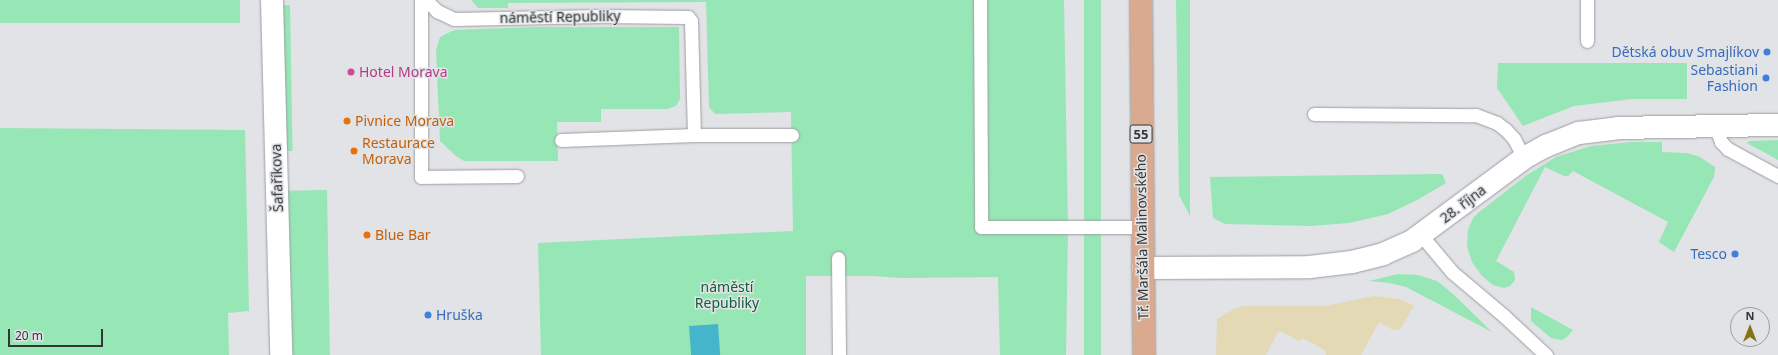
<!DOCTYPE html>
<meta charset="utf-8">
<style>
body{margin:0}
#map{position:relative;width:1778px;height:355px;overflow:hidden;background:#e1e3e6;font-family:"Noto Sans",sans-serif}
div>[style]{position:absolute}
.green>*{inset:0;background:#97e6b6;transform-origin:0 0}
.sand>*{inset:0;background:#e3d9b4}
.water>*{inset:0;background:#44b5ca;transform-origin:0 0}
.roads{filter:drop-shadow(0 0 1px #9c9ea2) drop-shadow(0 0 1px #9c9ea2)}
.service>*{height:13px;margin:-6.5px;padding:0 6.5px;transform-origin:6.5px;border-radius:6.5px;background:#fff}
.minor>*{height:22px;margin:-11px;padding:0 11px;transform-origin:11px;border-radius:11px;background:#fff}
.primary>*{height:22px;margin:-11px;padding:0 11px;transform-origin:11px;border-radius:11px;background:#daaa90}
.dots>*{width:11px;height:11px;translate:-50% -50%;box-sizing:border-box;border:2px solid #e1e3e6;border-radius:50%}
span{translate:-50% -50%;white-space:nowrap;text-align:center;line-height:1.15;-webkit-text-stroke:3px #e1e3e6;paint-order:stroke}
.shield-label span{padding:1px 3px;background:#e1e3e6;border:1px solid;border-radius:3px;-webkit-text-stroke-width:0}
.shield-label{font-size:13px;color:#343537;font-weight:700}
.street-label{font-size:14px;color:#343537}
.shop-label{font-size:14px;color:#366cbe}
.right{translate:-100% -50%;text-align:right}
.left{translate:0 -50%;text-align:left}
.hotel-label{font-size:14px;color:#b23c85}
.food-label{font-size:14px;color:#c56008}
.park-label{font-size:14px;color:#11603a}
.north{position:absolute;left:1730px;top:307px;width:40px;height:40px;box-sizing:border-box;background:#e1e3e6;border:1px solid #9c9da0;border-radius:50%;rotate:0deg;font-size:11px;font-weight:700;line-height:16px;text-align:center;color:#343537}
.north::after{content:'';display:block;margin:auto;width:14px;height:18px;background:#857214;clip-path:polygon(50% 0,100% 100%,50% 72%,0 100%)}
.scale{position:absolute;left:8px;top:329px;width:95px;height:18px;box-sizing:border-box;border:2px solid #343537;border-top:0;padding-left:5px;font-size:12px;line-height:14px;white-space:nowrap;color:#343537;-webkit-text-stroke:3px #e1e3e6;paint-order:stroke}
</style>
<div id="map">
<div class="green">
<div style="left:0;top:0;width:240px;height:23px"></div>
<div style="clip-path:polygon(471px 0,1064px 0,1068px 228px,1066px 355px,1000px 355px,998px 277px,903px 278px,872px 276px,806px 276px,806px 355px,541px 355px,538px 243px,793px 231px,791px 112px,715px 114px,709px 107px,706px 2px,508px 3px,508px 8px,478px 8px)"></div>
<div style="left:1084px;top:0;width:17px;height:355px"></div>
<div style="clip-path:polygon(1176px 0,1190px 0,1190px 216px,1179px 195px)"></div>
<div style="left:290px;top:5px;width:146px;height:13px;rotate:89deg"></div>
<div style="clip-path:polygon(540px 27px,679px 27px,680px 99px,676px 106px,667px 109px,601px 109px,601px 122px,557px 122px,558px 161px,464px 161px,456px 156px,440px 141px,436px 50px,440px 37px,454px 30px)"></div>
<div style="clip-path:polygon(1498px 63px,1687px 63px,1687px 99px,1632px 99px,1574px 106px,1523px 126px,1497px 88px)"></div>
<div style="clip-path:polygon(0 128px,245px 130px,249px 311px,228px 313px,229px 355px,0 355px)"></div>
<div style="clip-path:polygon(1778px 140px,1778px 160px,1747px 143px,1750px 141px)"></div>
<div style="clip-path:polygon(1632px 142px,1662px 142px,1662px 152px,1687px 153px,1700px 157px,1715px 167px,1714px 177px,1674px 252px,1659px 242px,1668px 222px,1573px 171px,1568px 176px,1564px 176px,1545px 167px,1496px 261px,1514px 272px,1515px 280px,1510px 286px,1504px 288px,1493px 285px,1482px 276px,1472px 262px,1467px 247px,1468px 230px,1473px 218px,1478px 213px,1527px 175px,1556px 157px,1591px 146px)"></div>
<div style="clip-path:polygon(1442px 174px,1446px 183px,1417px 200px,1388px 214px,1349px 223px,1311px 226px,1225px 224px,1213px 218px,1210px 177px)"></div>
<div style="left:327px;top:190px;width:165px;height:41px;rotate:89deg"></div>
<div style="clip-path:polygon(1398px 274px,1418px 275px,1437px 281px,1452px 293px,1492px 332px,1406px 287px,1390px 283px,1369px 281px)"></div>
<div style="clip-path:polygon(1531px 307px,1573px 330px,1566px 338px,1561px 340px,1551px 338px,1531px 321px)"></div>
</div>
<div class="sand">
<div style="clip-path:polygon(1374px 296px,1399px 299px,1414px 306px,1400px 330px,1391px 329px,1379px 322px,1361px 355px,1326px 355px,1326px 351px,1303px 338px,1299px 341px,1280px 331px,1278px 332px,1266px 355px,1216px 355px,1217px 319px,1234px 309px,1243px 306px,1324px 306px)"></div>
</div>
<div class="water">
<div style="left:718px;top:324px;width:31px;height:29px;rotate:86deg"></div>
</div>
<div class="roads">
<div class="service">
<div style="left:421px;top:0;width:177px;rotate:90deg"></div>
<div style="left:421px;top:177px;width:96px;rotate:-0.6deg"></div>
<div style="left:426px;top:0;width:16px;rotate:45deg"></div>
<div style="left:437px;top:11px;width:19px;rotate:25deg"></div>
<div style="left:454px;top:19px;width:147px;rotate:-1.2deg"></div>
<div style="left:601px;top:16px;width:87px;rotate:0.7deg"></div>
<div style="left:688px;top:17px;width:5px;rotate:53deg"></div>
<div style="left:691px;top:21px;width:114px;rotate:88.5deg"></div>
<div style="left:694px;top:135px;width:133px;rotate:177.8deg"></div>
<div style="left:980px;top:0;width:227px;rotate:89.7deg"></div>
<div style="left:981px;top:227px;width:161px"></div>
<div style="left:1587px;top:0;width:41px;rotate:90deg"></div>
<div style="left:1314px;top:114px;width:162px;rotate:0.4deg"></div>
<div style="left:1476px;top:115px;width:22px;rotate:21deg"></div>
<div style="left:1497px;top:123px;width:11px;rotate:38deg"></div>
<div style="left:1506px;top:130px;width:12px;rotate:48deg"></div>
<div style="left:1514px;top:139px;width:21px;rotate:62deg"></div>
<div style="left:1715px;top:126px;width:17px;rotate:69deg"></div>
<div style="left:1721px;top:142px;width:10px;rotate:45deg"></div>
<div style="left:1728px;top:149px;width:57px;rotate:28.4deg"></div>
<div style="left:694px;top:135px;width:98px"></div>
<div style="left:1421px;top:235px;width:48px;rotate:50deg"></div>
<div style="left:1452px;top:272px;width:67px;rotate:40.1deg"></div>
<div style="left:1503px;top:315px;width:59px;rotate:42.9deg"></div>
<div style="left:838px;top:258px;width:97px;rotate:89.4deg"></div>
</div>
<div class="minor">
<div style="left:272px;top:0;width:355px;rotate:88.5deg"></div>
<div style="left:1143px;top:268px;width:167px;rotate:-0.3deg"></div>
<div style="left:1310px;top:267px;width:42px;rotate:-6.8deg"></div>
<div style="left:1352px;top:262px;width:32px;rotate:-14deg"></div>
<div style="left:1383px;top:254px;width:32px;rotate:-24deg"></div>
<div style="left:1412px;top:241px;width:139px;rotate:-36.5deg"></div>
<div style="left:1524px;top:158px;width:25px;rotate:-29deg"></div>
<div style="left:1546px;top:146px;width:35px;rotate:-22deg"></div>
<div style="left:1579px;top:133px;width:39px;rotate:-7deg"></div>
<div style="left:1618px;top:128px;width:160px;rotate:-1.1deg"></div>
</div>
<div class="primary">
<div style="left:1141px;top:0;width:355px;rotate:89.5deg"></div>
</div>
</div>
<div class="dots">
<div style="left:1767px;top:52px;background:#3f7fe0"></div>
<div style="left:351px;top:72px;background:#d1479c"></div>
<div style="left:1766px;top:78px;background:#3f7fe0"></div>
<div style="left:347px;top:121px;background:#e8710a"></div>
<div style="left:354px;top:151px;background:#e8710a"></div>
<div style="left:367px;top:235px;background:#e8710a"></div>
<div style="left:1735px;top:254px;background:#3f7fe0"></div>
<div style="left:428px;top:315px;background:#3f7fe0"></div>
</div>
<div class="shield-label">
<span style="left:1141px;top:134px">55</span>
</div>
<div class="street-label">
<span style="left:560px;top:17px;rotate:-1deg">náměstí Republiky</span>
<span style="left:277px;top:178px;rotate:-92deg">Šafaříkova</span>
<span style="left:1463px;top:204px;rotate:-37deg">28. října</span>
<span style="left:1142px;top:237px;rotate:-91deg">Tř. Maršála Malinovského</span>
</div>
<div class="shop-label">
<span class="right" style="left:1759px;top:52px">Dětská obuv Smajlíkov</span>
<span class="right" style="left:1758px;top:78px">Sebastiani<br>Fashion</span>
<span class="right" style="left:1727px;top:254px">Tesco</span>
<span class="left" style="left:436px;top:315px">Hruška</span>
</div>
<div class="hotel-label">
<span class="left" style="left:359px;top:72px">Hotel Morava</span>
</div>
<div class="food-label">
<span class="left" style="left:355px;top:121px">Pivnice Morava</span>
<span class="left" style="left:362px;top:151px">Restaurace<br>Morava</span>
<span class="left" style="left:375px;top:235px">Blue Bar</span>
</div>
<div class="park-label">
<span style="left:727px;top:295px">náměstí<br>Republiky</span>
</div>
<div class="north">N</div>
<div class="scale">20 m</div>
</div>
